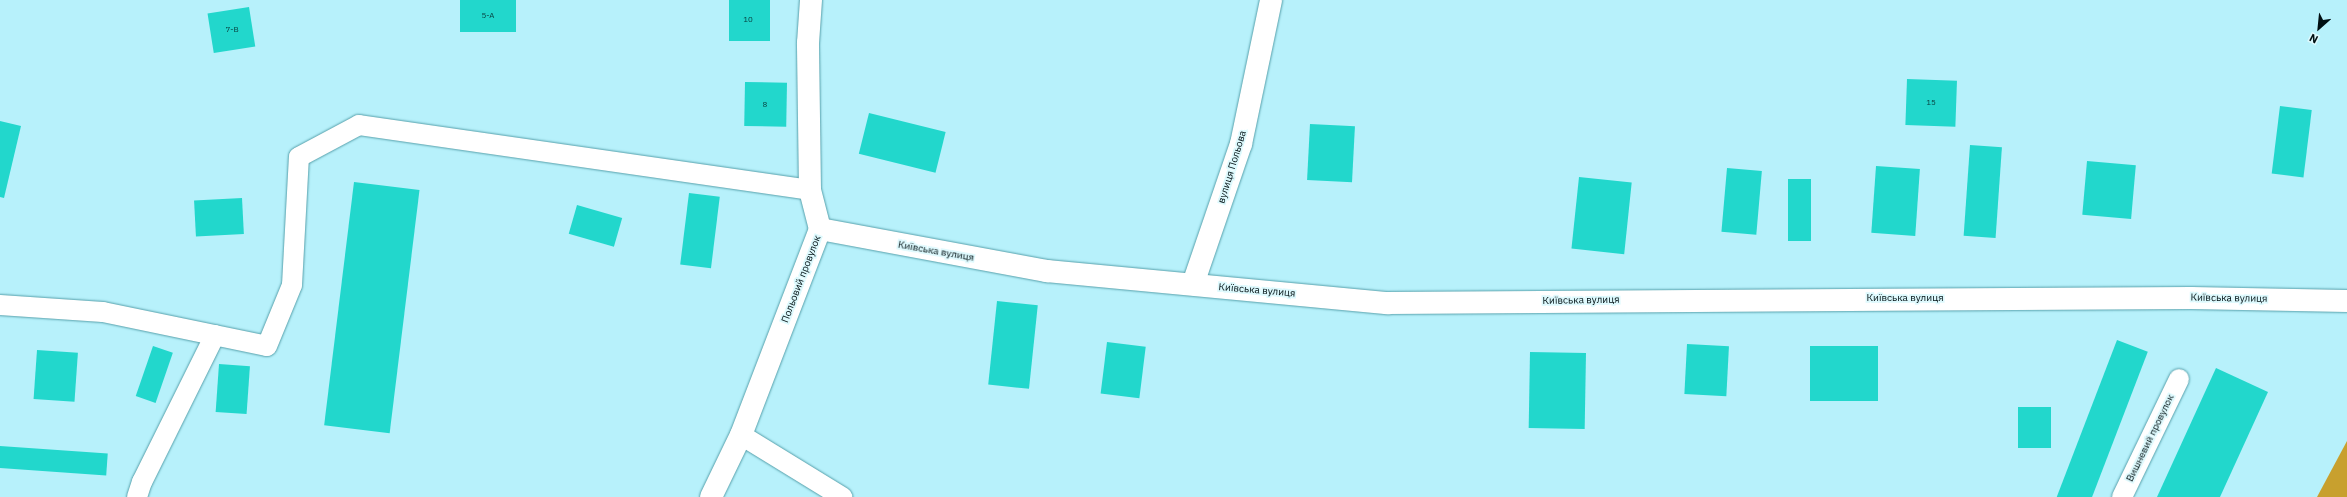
<!DOCTYPE html>
<meta charset="utf-8">
<style>
body{margin:0}
#map{position:relative;width:2347px;height:497px;overflow:hidden;background:#b7f1fb;font-family:"IBM Plex Sans",sans-serif}
div>[style]{position:absolute}
.forest>*{inset:0;background:#c8a02e}
.building>*{inset:0;background:#22d7cc;transform-origin:0 0}
.roads{filter:drop-shadow(0 0 1px #56a0ab) drop-shadow(0 0 1px #56a0ab)}
.lane>*{height:20px;margin:-10px;padding:0 10px;transform-origin:10px;border-radius:10px;background:#fff}
.street>*{height:22px;margin:-11px;padding:0 11px;transform-origin:11px;border-radius:11px;background:#fff}
span{translate:-50% -50%;white-space:nowrap;text-align:center;line-height:1.15;-webkit-text-stroke:3.5px #ddf9fd;paint-order:stroke}
.number-label{font-size:8px;color:#084140}
.number-label span{-webkit-text-stroke-width:0}
.street-label{font-size:10px;color:#000f12}
.north{position:absolute;left:2299px;top:8px;width:40px;height:40px;-webkit-text-stroke:3px #ddf9fd;paint-order:stroke;rotate:207deg;font-size:11px;font-weight:700;line-height:16px;text-align:center;color:#000f12}
.north::after{content:'';display:block;margin:auto;width:14px;height:18px;background:#000f12;clip-path:polygon(50% 0,100% 100%,50% 72%,0 100%)}
</style>
<div id="map">
<div class="forest">
<div style="clip-path:polygon(2347px 441px,2347px 497px,2317px 497px)"></div>
</div>
<div class="building">
<div style="left:460px;top:0;width:56px;height:32px"></div>
<div style="left:729px;top:0;width:41px;height:41px"></div>
<div style="left:249px;top:7px;width:40px;height:42px;rotate:81deg"></div>
<div style="left:1907px;top:79px;width:50px;height:46px;rotate:2deg"></div>
<div style="left:745px;top:82px;width:42px;height:44px;rotate:1deg"></div>
<div style="left:2280px;top:106px;width:32px;height:68px;rotate:7deg"></div>
<div style="left:869px;top:113px;width:79px;height:42px;rotate:14deg"></div>
<div style="clip-path:polygon(0 121px,21px 126px,4px 198px,0 197px)"></div>
<div style="left:1310px;top:124px;width:45px;height:56px;rotate:3deg"></div>
<div style="left:1970px;top:145px;width:32px;height:91px;rotate:4deg"></div>
<div style="left:2087px;top:161px;width:49px;height:54px;rotate:5deg"></div>
<div style="left:1876px;top:166px;width:44px;height:67px;rotate:4deg"></div>
<div style="left:1727px;top:168px;width:35px;height:64px;rotate:5deg"></div>
<div style="left:1579px;top:177px;width:53px;height:72px;rotate:6deg"></div>
<div style="left:1788px;top:179px;width:23px;height:62px"></div>
<div style="left:354px;top:182px;width:66px;height:245px;rotate:7deg"></div>
<div style="left:689px;top:193px;width:31px;height:72px;rotate:7deg"></div>
<div style="left:242px;top:198px;width:36px;height:48px;rotate:87deg"></div>
<div style="left:577px;top:205px;width:47px;height:30px;rotate:16deg"></div>
<div style="left:997px;top:301px;width:41px;height:84px;rotate:6deg"></div>
<div style="left:2117px;top:340px;width:33px;height:170px;rotate:21deg"></div>
<div style="left:1107px;top:342px;width:39px;height:52px;rotate:7deg"></div>
<div style="left:1687px;top:344px;width:42px;height:50px;rotate:3deg"></div>
<div style="left:153px;top:346px;width:21px;height:53px;rotate:19deg"></div>
<div style="left:1878px;top:346px;width:55px;height:68px;rotate:90deg"></div>
<div style="left:37px;top:350px;width:41px;height:49px;rotate:4deg"></div>
<div style="left:1530px;top:352px;width:56px;height:76px;rotate:1deg"></div>
<div style="left:219px;top:364px;width:31px;height:48px;rotate:4deg"></div>
<div style="clip-path:polygon(2216px 368px,2268px 392px,2220px 497px,2157px 497px)"></div>
<div style="left:2018px;top:407px;width:33px;height:41px"></div>
<div style="left:0;top:446px;width:108px;height:22px;rotate:4deg"></div>
</div>
<div class="roads">
<div class="lane">
<div style="left:0;top:305px;width:103px;rotate:3.9deg"></div>
<div style="left:103px;top:312px;width:167px;rotate:11.7deg"></div>
<div style="left:267px;top:346px;width:66px;rotate:-67.7deg"></div>
<div style="left:292px;top:285px;width:128px;rotate:-86.9deg"></div>
<div style="left:299px;top:157px;width:68px;rotate:-28.1deg"></div>
<div style="left:359px;top:125px;width:456px;rotate:8.2deg"></div>
<div style="left:741px;top:435px;width:119px;rotate:31.5deg"></div>
<div style="left:137px;top:497px;width:16px;rotate:-72deg"></div>
<div style="left:142px;top:482px;width:164px;rotate:-63.6deg"></div>
<div style="left:2122px;top:497px;width:131px;rotate:-64.2deg"></div>
</div>
<div class="street">
<div style="left:820px;top:229px;width:231px;rotate:10.5deg"></div>
<div style="left:1047px;top:271px;width:342px;rotate:5.4deg"></div>
<div style="left:1387px;top:303px;width:804px;rotate:-0.36deg"></div>
<div style="left:2191px;top:298px;width:156px;rotate:1.1deg"></div>
<div style="left:1193px;top:284px;width:148px;rotate:-71.1deg"></div>
<div style="left:1241px;top:144px;width:147px;rotate:-78.2deg"></div>
<div style="left:711px;top:497px;width:69px;rotate:-64.2deg"></div>
<div style="left:741px;top:435px;width:221px;rotate:-69deg"></div>
<div style="left:820px;top:229px;width:40px;rotate:-104.4deg"></div>
<div style="left:810px;top:190px;width:147px;rotate:-90.8deg"></div>
<div style="left:808px;top:43px;width:43px;rotate:-86deg"></div>
</div>
</div>
<div class="number-label">
<span style="left:488px;top:16px">5-А</span>
<span style="left:748px;top:20px">10</span>
<span style="left:232px;top:30px">7-В</span>
<span style="left:1931px;top:103px">15</span>
<span style="left:765px;top:105px">8</span>
</div>
<div class="street-label">
<span style="left:1232px;top:167px;rotate:-73deg">вулиця Польова</span>
<span style="left:936px;top:251px;rotate:10deg">Київська вулиця</span>
<span style="left:801px;top:279px;rotate:-69deg">Польовий провулок</span>
<span style="left:1257px;top:290px;rotate:5deg">Київська вулиця</span>
<span style="left:1905px;top:298px">Київська вулиця</span>
<span style="left:2229px;top:298px;rotate:1deg">Київська вулиця</span>
<span style="left:1581px;top:300px;rotate:-1deg">Київська вулиця</span>
<span style="left:2150px;top:438px;rotate:-64deg">Вишневий провулок</span>
</div>
<div class="north">N</div>
</div>
